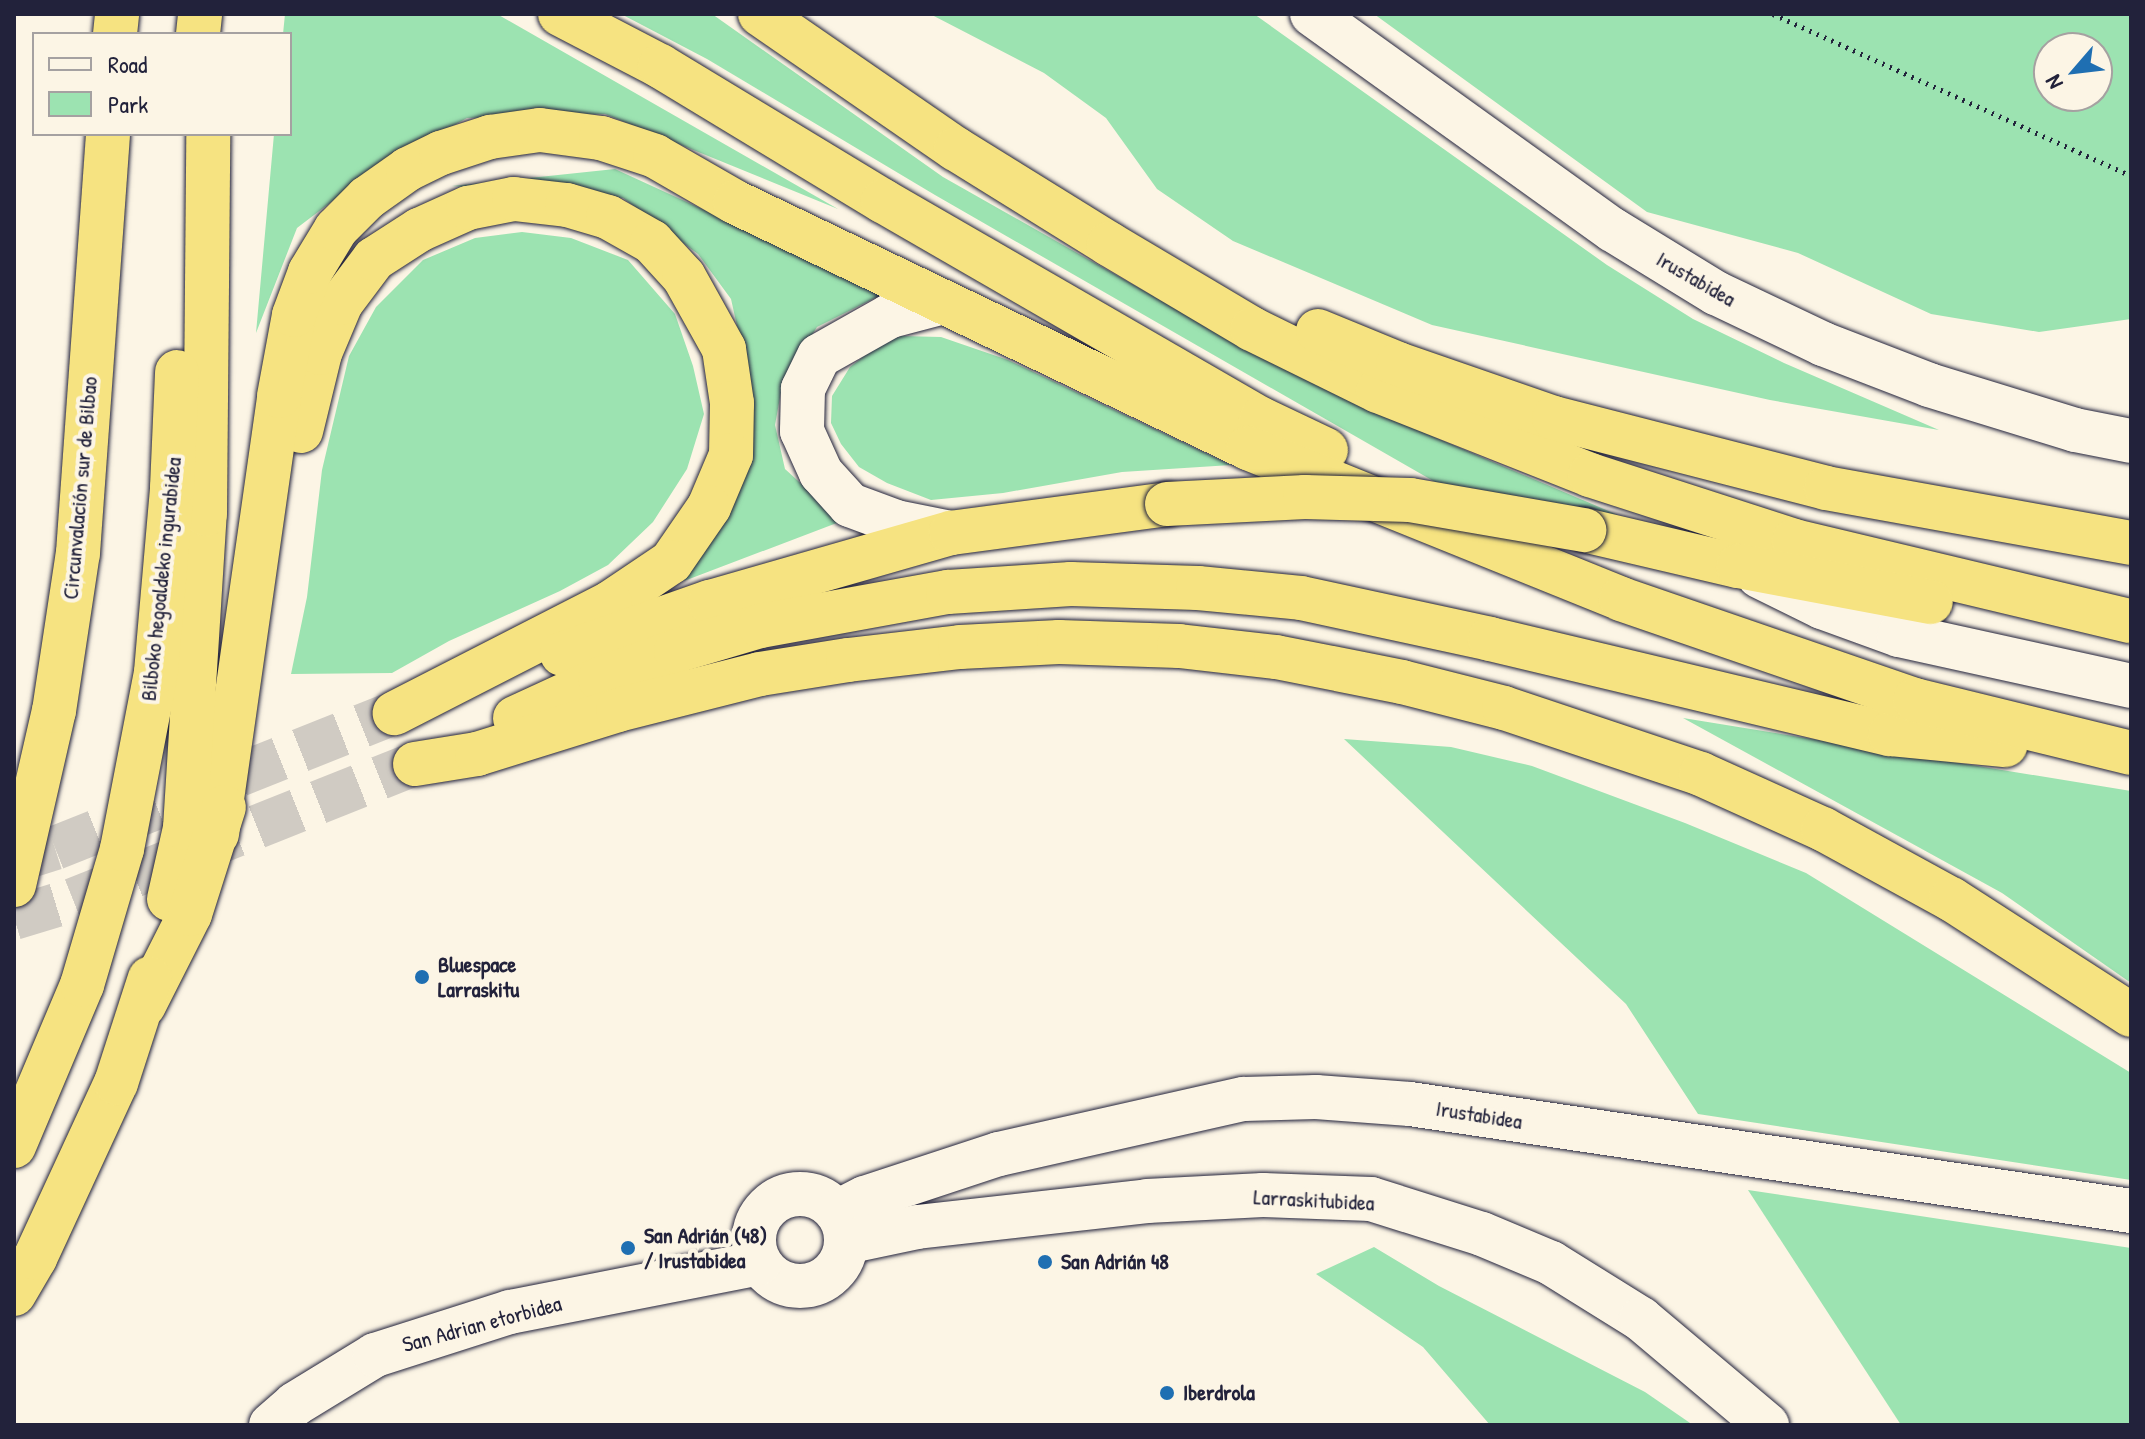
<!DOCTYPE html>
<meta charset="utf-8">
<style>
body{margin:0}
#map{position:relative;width:2145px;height:1439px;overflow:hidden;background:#fcf5e5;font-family:"Patrick Hand",sans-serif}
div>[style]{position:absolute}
.green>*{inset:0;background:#9ce3b1}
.highway-tunnel>*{height:44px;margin-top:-22px;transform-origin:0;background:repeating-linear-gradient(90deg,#d0cbc3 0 44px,transparent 0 66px)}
.path>*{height:5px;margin-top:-2.5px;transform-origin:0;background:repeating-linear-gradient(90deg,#22223b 0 2px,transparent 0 8px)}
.roads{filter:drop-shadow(0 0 2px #22223b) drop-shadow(0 0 2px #22223b)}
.minor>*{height:44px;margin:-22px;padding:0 22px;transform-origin:22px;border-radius:22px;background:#fcf5e5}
.minor>.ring{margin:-22px;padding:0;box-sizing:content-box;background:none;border:44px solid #fcf5e5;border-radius:50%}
.highway>*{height:44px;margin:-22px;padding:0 22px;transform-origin:22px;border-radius:22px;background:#f6e381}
.bridges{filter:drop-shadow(0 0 2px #22223b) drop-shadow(0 0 2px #22223b)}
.highway-bridge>*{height:44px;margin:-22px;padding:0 22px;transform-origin:22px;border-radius:22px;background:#f6e381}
.dots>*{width:22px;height:22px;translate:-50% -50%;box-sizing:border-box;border:4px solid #fcf5e5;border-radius:50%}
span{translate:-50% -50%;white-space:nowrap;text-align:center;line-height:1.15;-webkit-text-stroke:8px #fcf5e5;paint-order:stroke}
.street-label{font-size:22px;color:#22223b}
.poi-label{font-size:22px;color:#22223b;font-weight:700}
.left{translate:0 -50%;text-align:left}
.frame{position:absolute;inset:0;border:16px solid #22223b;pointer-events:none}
.legend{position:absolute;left:32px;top:32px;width:260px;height:104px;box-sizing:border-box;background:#fcf5e5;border:2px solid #a5a1a1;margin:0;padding:10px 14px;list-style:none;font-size:24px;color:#22223b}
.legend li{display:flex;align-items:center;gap:16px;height:40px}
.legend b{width:40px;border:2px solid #a5a1a1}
.north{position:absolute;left:2033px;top:32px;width:80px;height:80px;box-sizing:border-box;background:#fcf5e5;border:2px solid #a5a1a1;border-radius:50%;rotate:242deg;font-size:22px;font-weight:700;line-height:32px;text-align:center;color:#22223b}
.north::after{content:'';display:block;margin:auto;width:28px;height:36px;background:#1f6fb2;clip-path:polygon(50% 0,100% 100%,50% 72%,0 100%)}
</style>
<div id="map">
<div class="green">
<div style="clip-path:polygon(285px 14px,497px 14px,838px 209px,605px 114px,467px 118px,373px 170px,297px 228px,256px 333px,274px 134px,290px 134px,290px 34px,283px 34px)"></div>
<div style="clip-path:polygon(621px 14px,712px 14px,943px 177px,1169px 305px,1387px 417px,1618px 515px,1456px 494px,935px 195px,707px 59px)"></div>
<div style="clip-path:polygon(930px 14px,1254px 14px,1607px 265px,1693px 319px,1784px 363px,1939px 430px,1770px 400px,1432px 325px,1233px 241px,1157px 189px,1106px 118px,1044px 73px)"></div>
<div style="clip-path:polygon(evenodd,1374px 14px,2131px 14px,2131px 319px,2039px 332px,1931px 314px,1798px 253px,1647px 212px,1374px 14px,2097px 48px,2097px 96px,2049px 96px,2049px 48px,2097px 48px)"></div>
<div style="clip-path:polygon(615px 169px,885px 293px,817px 327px,783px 381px,775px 425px,785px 469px,842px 521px,684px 581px,734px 498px,753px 397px,731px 299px,698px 254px,623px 198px,452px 186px)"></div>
<div style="clip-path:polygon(522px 232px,571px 238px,628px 260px,675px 314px,693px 366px,704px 414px,687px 469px,653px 522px,608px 565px,560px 591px,449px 641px,392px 673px,291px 674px,307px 597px,322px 470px,349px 356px,376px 307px,423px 260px,475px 238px)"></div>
<div style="clip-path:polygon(901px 336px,941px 337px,1008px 360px,1231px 465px,1122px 472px,1003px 493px,931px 500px,887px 483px,859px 467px,841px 444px,831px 423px,832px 396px,850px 367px,880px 344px)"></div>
<div style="clip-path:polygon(1683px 718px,2131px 791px,2131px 983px,2002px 893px)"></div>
<div style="clip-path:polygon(1344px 739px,1451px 747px,1532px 766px,1685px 823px,1806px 873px,2131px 1073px,2131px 1180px,1698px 1114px,1626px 1004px)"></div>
<div style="clip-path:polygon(1748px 1190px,2131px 1248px,2131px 1425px,1901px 1425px)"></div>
<div style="clip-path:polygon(1374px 1247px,1439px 1286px,1645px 1392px,1693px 1425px,1490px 1425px,1423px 1347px,1316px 1274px)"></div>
</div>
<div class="highway-tunnel">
<div style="left:14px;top:861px;width:43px;rotate:-17.6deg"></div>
<div style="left:55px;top:848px;width:366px;rotate:-21.7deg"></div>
<div style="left:14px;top:918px;width:62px;rotate:-17deg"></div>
<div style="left:73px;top:900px;width:368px;rotate:-21.7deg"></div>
</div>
<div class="path">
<div style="left:1773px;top:14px;width:393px;rotate:24.3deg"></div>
</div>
<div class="roads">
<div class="minor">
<div style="left:1312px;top:14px;width:370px;rotate:35.7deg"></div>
<div style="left:1613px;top:230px;width:121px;rotate:31.5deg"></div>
<div style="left:1716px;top:293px;width:119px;rotate:25.5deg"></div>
<div style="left:1823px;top:344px;width:114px;rotate:21.1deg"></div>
<div style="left:1929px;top:385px;width:153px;rotate:17.1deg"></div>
<div style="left:2075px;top:430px;width:57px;rotate:11.1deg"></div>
<div style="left:940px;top:303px;width:52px;rotate:165.4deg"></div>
<div style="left:890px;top:316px;width:81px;rotate:150.6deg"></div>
<div style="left:819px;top:356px;width:37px;rotate:116deg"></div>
<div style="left:803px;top:389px;width:42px;rotate:91.4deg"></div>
<div style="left:802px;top:431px;width:46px;rotate:65.7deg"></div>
<div style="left:821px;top:473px;width:43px;rotate:47.8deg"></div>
<div style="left:850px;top:505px;width:49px;rotate:20.3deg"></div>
<div style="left:896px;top:522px;width:56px;rotate:11.3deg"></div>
<div style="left:1759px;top:576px;width:70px;rotate:26.2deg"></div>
<div style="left:1822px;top:607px;width:82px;rotate:20deg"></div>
<div style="left:1899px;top:635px;width:238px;rotate:12.4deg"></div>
<div class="ring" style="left:754px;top:1194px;width:48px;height:48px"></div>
<div style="left:837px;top:1212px;width:31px;rotate:-27deg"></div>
<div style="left:865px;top:1198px;width:141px;rotate:-18.2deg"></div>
<div style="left:999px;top:1154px;width:251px;rotate:-12.7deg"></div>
<div style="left:1244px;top:1099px;width:72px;rotate:-1.6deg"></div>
<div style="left:1316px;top:1097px;width:94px;rotate:4.3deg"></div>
<div style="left:1410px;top:1104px;width:729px;rotate:8.44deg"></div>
<div style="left:846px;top:1242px;width:73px;rotate:-11.9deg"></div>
<div style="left:917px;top:1227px;width:231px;rotate:-6.4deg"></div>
<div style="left:1147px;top:1201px;width:116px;rotate:-3deg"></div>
<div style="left:1263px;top:1195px;width:108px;rotate:2.1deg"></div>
<div style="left:1371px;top:1199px;width:116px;rotate:17.5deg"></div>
<div style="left:1482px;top:1234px;width:75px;rotate:22.8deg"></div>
<div style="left:1551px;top:1263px;width:106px;rotate:31.9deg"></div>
<div style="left:1641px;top:1319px;width:165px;rotate:40.1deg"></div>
<div style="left:271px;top:1425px;width:32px;rotate:-41deg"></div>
<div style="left:295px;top:1404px;width:94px;rotate:-31.5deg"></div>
<div style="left:375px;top:1355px;width:142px;rotate:-17.7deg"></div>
<div style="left:510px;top:1312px;width:254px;rotate:-11.1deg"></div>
</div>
<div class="highway">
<div style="left:560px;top:14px;width:113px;rotate:27.5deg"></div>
<div style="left:660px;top:66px;width:261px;rotate:31.2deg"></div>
<div style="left:883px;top:201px;width:436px;rotate:30deg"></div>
<div style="left:1261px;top:419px;width:72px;rotate:25.5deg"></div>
<div style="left:760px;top:14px;width:238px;rotate:34.6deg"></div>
<div style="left:956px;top:149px;width:180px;rotate:31.8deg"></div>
<div style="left:1109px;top:244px;width:166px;rotate:30.7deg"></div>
<div style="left:1252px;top:329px;width:140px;rotate:26.2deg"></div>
<div style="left:1378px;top:391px;width:228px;rotate:21.6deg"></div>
<div style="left:1590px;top:475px;width:214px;rotate:17.9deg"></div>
<div style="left:1794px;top:541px;width:346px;rotate:13.4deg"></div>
<div style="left:115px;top:34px;width:20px;rotate:-84deg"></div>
<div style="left:198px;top:34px;width:20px;rotate:-84deg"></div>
<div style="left:1318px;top:331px;width:87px;rotate:22.4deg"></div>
<div style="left:1398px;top:364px;width:165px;rotate:19.1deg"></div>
<div style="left:1554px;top:418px;width:281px;rotate:14.4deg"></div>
<div style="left:1826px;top:488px;width:310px;rotate:10.2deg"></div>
<div style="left:301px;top:431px;width:80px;rotate:-76.3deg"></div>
<div style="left:320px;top:353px;width:54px;rotate:-67.2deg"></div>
<div style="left:341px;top:303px;width:55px;rotate:-53.1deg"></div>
<div style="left:374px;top:259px;width:54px;rotate:-32.8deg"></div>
<div style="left:419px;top:230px;width:54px;rotate:-24.2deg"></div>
<div style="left:468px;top:208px;width:47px;rotate:-11.1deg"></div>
<div style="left:514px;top:199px;width:53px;rotate:6.5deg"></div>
<div style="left:567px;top:205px;width:43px;rotate:16.3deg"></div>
<div style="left:608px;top:217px;width:51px;rotate:29.6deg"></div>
<div style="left:652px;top:242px;width:47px;rotate:47.6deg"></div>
<div style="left:684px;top:277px;width:82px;rotate:60.9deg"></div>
<div style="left:724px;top:349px;width:55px;rotate:81.6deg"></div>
<div style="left:732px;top:403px;width:52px;rotate:91.1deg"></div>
<div style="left:731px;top:455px;width:56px;rotate:112.9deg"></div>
<div style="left:709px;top:507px;width:67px;rotate:124.6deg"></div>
<div style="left:671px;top:562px;width:73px;rotate:146.1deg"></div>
<div style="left:610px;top:603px;width:242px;rotate:152.9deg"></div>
<div style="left:1584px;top:530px;width:158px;rotate:13.2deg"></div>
<div style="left:1738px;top:566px;width:196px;rotate:10.6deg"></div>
<div style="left:562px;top:654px;width:157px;rotate:-19.4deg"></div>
<div style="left:710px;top:602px;width:251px;rotate:-16deg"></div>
<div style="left:951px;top:533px;width:218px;rotate:-7.6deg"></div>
<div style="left:515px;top:718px;width:94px;rotate:-24.6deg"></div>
<div style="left:600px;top:679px;width:81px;rotate:-20.2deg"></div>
<div style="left:676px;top:651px;width:88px;rotate:-16.6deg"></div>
<div style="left:760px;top:626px;width:191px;rotate:-10.3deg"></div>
<div style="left:948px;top:592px;width:123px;rotate:-3.7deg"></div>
<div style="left:1071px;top:584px;width:127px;rotate:1.8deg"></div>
<div style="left:1198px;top:588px;width:103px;rotate:5.5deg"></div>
<div style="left:1301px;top:598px;width:193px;rotate:12.2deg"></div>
<div style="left:1490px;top:639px;width:411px;rotate:13.4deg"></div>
<div style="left:1890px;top:734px;width:116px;rotate:5.5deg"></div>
<div style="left:415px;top:764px;width:63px;rotate:-9.2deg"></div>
<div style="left:477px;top:754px;width:148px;rotate:-17.3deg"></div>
<div style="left:618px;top:710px;width:146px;rotate:-14.2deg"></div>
<div style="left:760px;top:674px;width:89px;rotate:-9deg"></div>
<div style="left:848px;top:660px;width:113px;rotate:-6.6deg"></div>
<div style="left:960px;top:647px;width:99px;rotate:-2.9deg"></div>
<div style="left:1059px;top:642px;width:120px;rotate:1.9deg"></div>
<div style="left:1179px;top:646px;width:98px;rotate:6.5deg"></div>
<div style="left:1276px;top:657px;width:128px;rotate:11.2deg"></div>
<div style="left:1402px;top:682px;width:105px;rotate:14.3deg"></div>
<div style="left:1504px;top:708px;width:208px;rotate:18.5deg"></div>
<div style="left:1701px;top:774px;width:134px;rotate:24.3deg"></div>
<div style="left:1823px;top:829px;width:146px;rotate:28.7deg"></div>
<div style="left:1951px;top:899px;width:214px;rotate:32.8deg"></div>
<div style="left:217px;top:834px;width:442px;rotate:-81.9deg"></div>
<div style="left:279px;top:396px;width:82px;rotate:-79.5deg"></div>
<div style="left:294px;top:315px;width:46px;rotate:-69.6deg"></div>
<div style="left:310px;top:272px;width:50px;rotate:-58.8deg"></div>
<div style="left:336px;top:229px;width:44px;rotate:-45deg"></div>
<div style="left:367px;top:198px;width:50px;rotate:-35.3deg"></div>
<div style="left:408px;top:169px;width:37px;rotate:-26deg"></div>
<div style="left:441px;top:153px;width:52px;rotate:-18.1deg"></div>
<div style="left:490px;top:137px;width:50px;rotate:-8deg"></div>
<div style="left:540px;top:130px;width:62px;rotate:7.5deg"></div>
<div style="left:601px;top:138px;width:57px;rotate:18.4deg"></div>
<div style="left:655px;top:156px;width:92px;rotate:29.9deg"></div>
<div style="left:735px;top:202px;width:569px;rotate:25.62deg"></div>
<div style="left:1248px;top:448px;width:402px;rotate:22deg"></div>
<div style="left:1621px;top:599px;width:311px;rotate:19deg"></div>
<div style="left:1915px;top:700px;width:222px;rotate:13.8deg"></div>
<div style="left:14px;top:885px;width:179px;rotate:-77.1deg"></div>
<div style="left:54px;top:711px;width:160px;rotate:-81.4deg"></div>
<div style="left:78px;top:553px;width:420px;rotate:-85.9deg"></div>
<div style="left:169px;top:899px;width:73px;rotate:-77.3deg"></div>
<div style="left:185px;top:828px;width:315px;rotate:-86.4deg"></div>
<div style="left:205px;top:514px;width:380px;rotate:-89.5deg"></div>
<div style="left:144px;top:1005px;width:102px;rotate:-63.2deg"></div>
<div style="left:190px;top:914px;width:112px;rotate:-72.4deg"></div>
<div style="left:14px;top:1146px;width:175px;rotate:-67.1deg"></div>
<div style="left:82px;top:985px;width:142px;rotate:-73.6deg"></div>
<div style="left:122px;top:849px;width:180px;rotate:-79.1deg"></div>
<div style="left:156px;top:672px;width:185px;rotate:-85deg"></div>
<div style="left:172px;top:488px;width:116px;rotate:-87.5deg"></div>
<div style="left:14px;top:1294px;width:42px;rotate:-59.7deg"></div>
<div style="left:35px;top:1258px;width:193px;rotate:-65.2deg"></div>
<div style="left:116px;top:1083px;width:110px;rotate:-72.1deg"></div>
</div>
</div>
<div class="bridges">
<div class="highway-bridge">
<div style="left:1167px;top:504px;width:138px;rotate:-2.9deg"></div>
<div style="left:1305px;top:497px;width:105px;rotate:1.6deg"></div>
<div style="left:1410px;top:500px;width:177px;rotate:9.8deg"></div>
</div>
</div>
<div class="dots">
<div style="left:422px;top:977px;background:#1f6fb2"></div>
<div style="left:628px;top:1248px;background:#1f6fb2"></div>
<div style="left:1045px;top:1262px;background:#1f6fb2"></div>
<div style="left:1167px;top:1393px;background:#1f6fb2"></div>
</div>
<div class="street-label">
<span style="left:1696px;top:279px;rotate:30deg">Irustabidea</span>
<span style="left:80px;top:488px;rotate:-85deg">Circunvalación sur de Bilbao</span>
<span style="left:161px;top:579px;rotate:-84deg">Bilboko hegoaldeko ingurabidea</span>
<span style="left:1479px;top:1115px;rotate:9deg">Irustabidea</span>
<span style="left:1314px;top:1200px;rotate:3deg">Larraskitubidea</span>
<span style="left:482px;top:1324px;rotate:-15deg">San Adrian etorbidea</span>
</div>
<div class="poi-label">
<span class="left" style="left:438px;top:977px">Bluespace<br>Larraskitu</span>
<span class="left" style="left:644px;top:1248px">San Adrián (48)<br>/ Irustabidea</span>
<span class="left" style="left:1061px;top:1262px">San Adrián 48</span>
<span class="left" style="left:1183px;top:1393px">Iberdrola</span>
</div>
<div class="frame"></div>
<ul class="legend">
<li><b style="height:10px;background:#fcf5e5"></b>Road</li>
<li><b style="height:22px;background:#9ce3b1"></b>Park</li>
</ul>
<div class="north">N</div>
</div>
